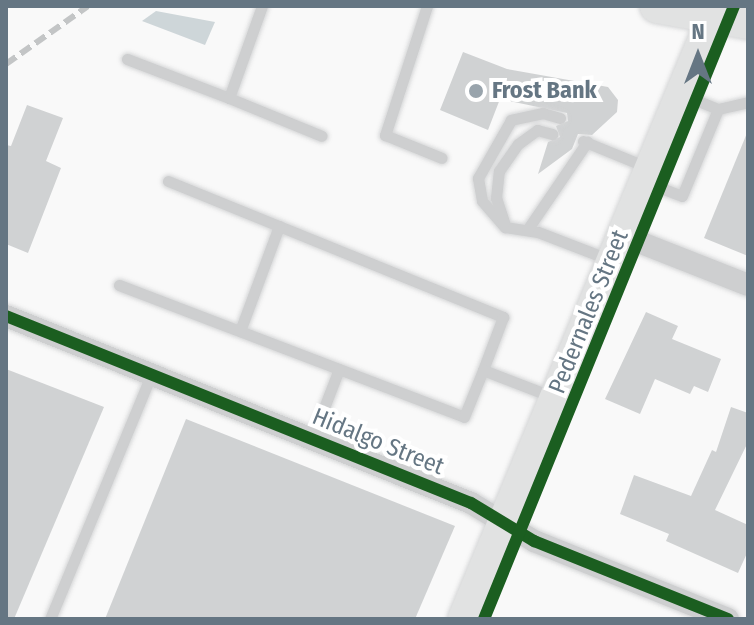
<!DOCTYPE html>
<style>
body{margin:0}
#map{position:relative;width:754px;height:625px;overflow:hidden;background:#f9f9f9;font-family:"Fira Sans Condensed",sans-serif}
div>[style]{position:absolute}
.water>*{inset:0;background:#ced6d9}
.building>*{inset:0;background:#d0d2d3}
.roads{filter:drop-shadow(0 0 2px #d5d6d7) drop-shadow(0 0 2px #d5d6d7)}
.lane>*{height:11px;margin:-5.5px;padding:0 5.5px;transform-origin:5.5px;border-radius:5.5px;background:#cecfd0}
.street>*{height:22px;margin:-11px;padding:0 11px;transform-origin:11px;border-radius:11px;background:#cecfd0}
.secondary>*{height:32px;margin:-16px;padding:0 16px;transform-origin:16px;border-radius:16px;background:#e1e2e2}
.primary>*{height:34px;margin:-17px;padding:0 17px;transform-origin:17px;border-radius:17px;background:#e1e2e2}
.rail>*{height:6px;margin-top:-3px;transform-origin:0;background:repeating-linear-gradient(90deg,#c3c5c6 0 12px,transparent 0 18px)}
.cycleway>*{height:12px;margin:-6px;padding:0 6px;transform-origin:6px;border-radius:6px;background:#1b5e20}
.dots>*{width:22px;height:22px;translate:-50% -50%;box-sizing:border-box;border:4px solid #fff;border-radius:50%}
span{translate:-50% -50%;white-space:nowrap;text-align:center;line-height:1.15;-webkit-text-stroke:8px #fff;paint-order:stroke}
.poi-label{font-size:24px;color:#657683;font-weight:700}
.left{translate:0 -50%;text-align:left}
.street-label{font-size:24px;color:#657683}
.frame{position:absolute;inset:0;border:8px solid #657683;pointer-events:none}
.north{position:absolute;left:658px;top:16px;width:80px;height:80px;-webkit-text-stroke:6px #fff;paint-order:stroke;rotate:0deg;font-size:22px;font-weight:700;line-height:32px;text-align:center;color:#657683}
.north::after{content:'';display:block;margin:auto;width:28px;height:36px;background:#657683;clip-path:polygon(50% 0,100% 100%,50% 72%,0 100%)}
</style>
<div id="map">
<div class="water">
<div style="clip-path:polygon(156px 11px,215px 22px,205px 45px,142px 21px)"></div>
</div>
<div class="building">
<div style="clip-path:polygon(463px 52px,507px 69px,608px 87px,618px 100px,617px 112px,592px 135px,578px 134px,572px 149px,538px 174px,548px 142px,560px 137px,556px 126px,568px 121px,567px 113px,500px 99px,488px 130px,440px 110px)"></div>
<div style="clip-path:polygon(27px 105px,63px 118px,46px 161px,61px 168px,28px 253px,6px 244px,6px 145px,11px 146px)"></div>
<div style="clip-path:polygon(747px 133px,748px 133px,748px 256px,704px 238px)"></div>
<div style="clip-path:polygon(646px 312px,678px 326px,672px 339px,721px 359px,708px 392px,694px 386px,690px 394px,655px 379px,640px 414px,605px 399px)"></div>
<div style="clip-path:polygon(6px 369px,104px 407px,14px 619px,6px 619px)"></div>
<div style="clip-path:polygon(731px 407px,748px 413px,748px 442px,715px 510px,748px 525px,748px 551px,738px 573px,666px 541px,669px 534px,620px 514px,634px 475px,691px 496px,712px 450px,716px 452px)"></div>
<div style="clip-path:polygon(186px 419px,455px 526px,415px 619px,105px 619px)"></div>
</div>
<div class="roads">
<div class="lane">
<div style="left:427px;top:6px;width:136px;rotate:108deg"></div>
<div style="left:385px;top:135px;width:61px;rotate:22deg"></div>
<div style="left:127px;top:59px;width:109px;rotate:20.9deg"></div>
<div style="left:229px;top:98px;width:98px;rotate:-70.3deg"></div>
<div style="left:229px;top:98px;width:100px;rotate:22.2deg"></div>
<div style="left:718px;top:109px;width:31px;rotate:-13deg"></div>
<div style="left:560px;top:118px;width:18px;rotate:-164deg"></div>
<div style="left:543px;top:113px;width:33px;rotate:168deg"></div>
<div style="left:511px;top:120px;width:67px;rotate:119.6deg"></div>
<div style="left:478px;top:178px;width:23px;rotate:80deg"></div>
<div style="left:482px;top:201px;width:35px;rotate:49deg"></div>
<div style="left:505px;top:227px;width:33px;rotate:9deg"></div>
<div style="left:538px;top:232px;width:75px;rotate:21.1deg"></div>
<div style="left:583px;top:141px;width:71px;rotate:22.2deg"></div>
<div style="left:168px;top:181px;width:362px;rotate:22.1deg"></div>
<div style="left:503px;top:317px;width:57px;rotate:110.7deg"></div>
<div style="left:483px;top:370px;width:75px;rotate:21.1deg"></div>
<div style="left:648px;top:183px;width:36px;rotate:21deg"></div>
<div style="left:682px;top:196px;width:94px;rotate:-67.5deg"></div>
<div style="left:718px;top:109px;width:37px;rotate:-158deg"></div>
<div style="left:504px;top:222px;width:25px;rotate:-108deg"></div>
<div style="left:496px;top:198px;width:27px;rotate:-84deg"></div>
<div style="left:499px;top:171px;width:33px;rotate:-55deg"></div>
<div style="left:518px;top:144px;width:24px;rotate:-36deg"></div>
<div style="left:537px;top:130px;width:16px;rotate:15deg"></div>
<div style="left:527px;top:230px;width:107px;rotate:-55.7deg"></div>
<div style="left:119px;top:285px;width:369px;rotate:20.9deg"></div>
<div style="left:464px;top:417px;width:51px;rotate:-68deg"></div>
<div style="left:240px;top:331px;width:112px;rotate:-69.6deg"></div>
<div style="left:312px;top:439px;width:75px;rotate:-68.9deg"></div>
<div style="left:50px;top:619px;width:264px;rotate:-67.5deg"></div>
</div>
<div class="street">
<div style="left:621px;top:235px;width:136px;rotate:21.5deg"></div>
<div style="left:6px;top:316px;width:501px;rotate:21.91deg"></div>
<div style="left:471px;top:503px;width:74px;rotate:31.1deg"></div>
<div style="left:534px;top:541px;width:209px;rotate:21.9deg"></div>
</div>
<div class="secondary">
<div style="left:464px;top:619px;width:664px;rotate:-67.49deg"></div>
</div>
<div class="primary">
<div style="left:657px;top:6px;width:92px;rotate:10deg"></div>
</div>
</div>
<div class="rail">
<div style="left:6px;top:64px;width:100px;rotate:-35.3deg"></div>
</div>
<div class="cycleway">
<div style="left:6px;top:316px;width:501px;rotate:21.91deg"></div>
<div style="left:471px;top:503px;width:74px;rotate:31.1deg"></div>
<div style="left:534px;top:541px;width:209px;rotate:21.9deg"></div>
<div style="left:484px;top:619px;width:662px;rotate:-67.81deg"></div>
</div>
<div class="dots">
<div style="left:476px;top:91px;background:#99a4ac"></div>
</div>
<div class="poi-label">
<span class="left" style="left:492px;top:91px">Frost Bank</span>
</div>
<div class="street-label">
<span style="left:589px;top:312px;rotate:-68deg">Pedernales Street</span>
<span style="left:378px;top:442px;rotate:22deg">Hidalgo Street</span>
</div>
<div class="frame"></div>
<div class="north">N</div>
</div>
